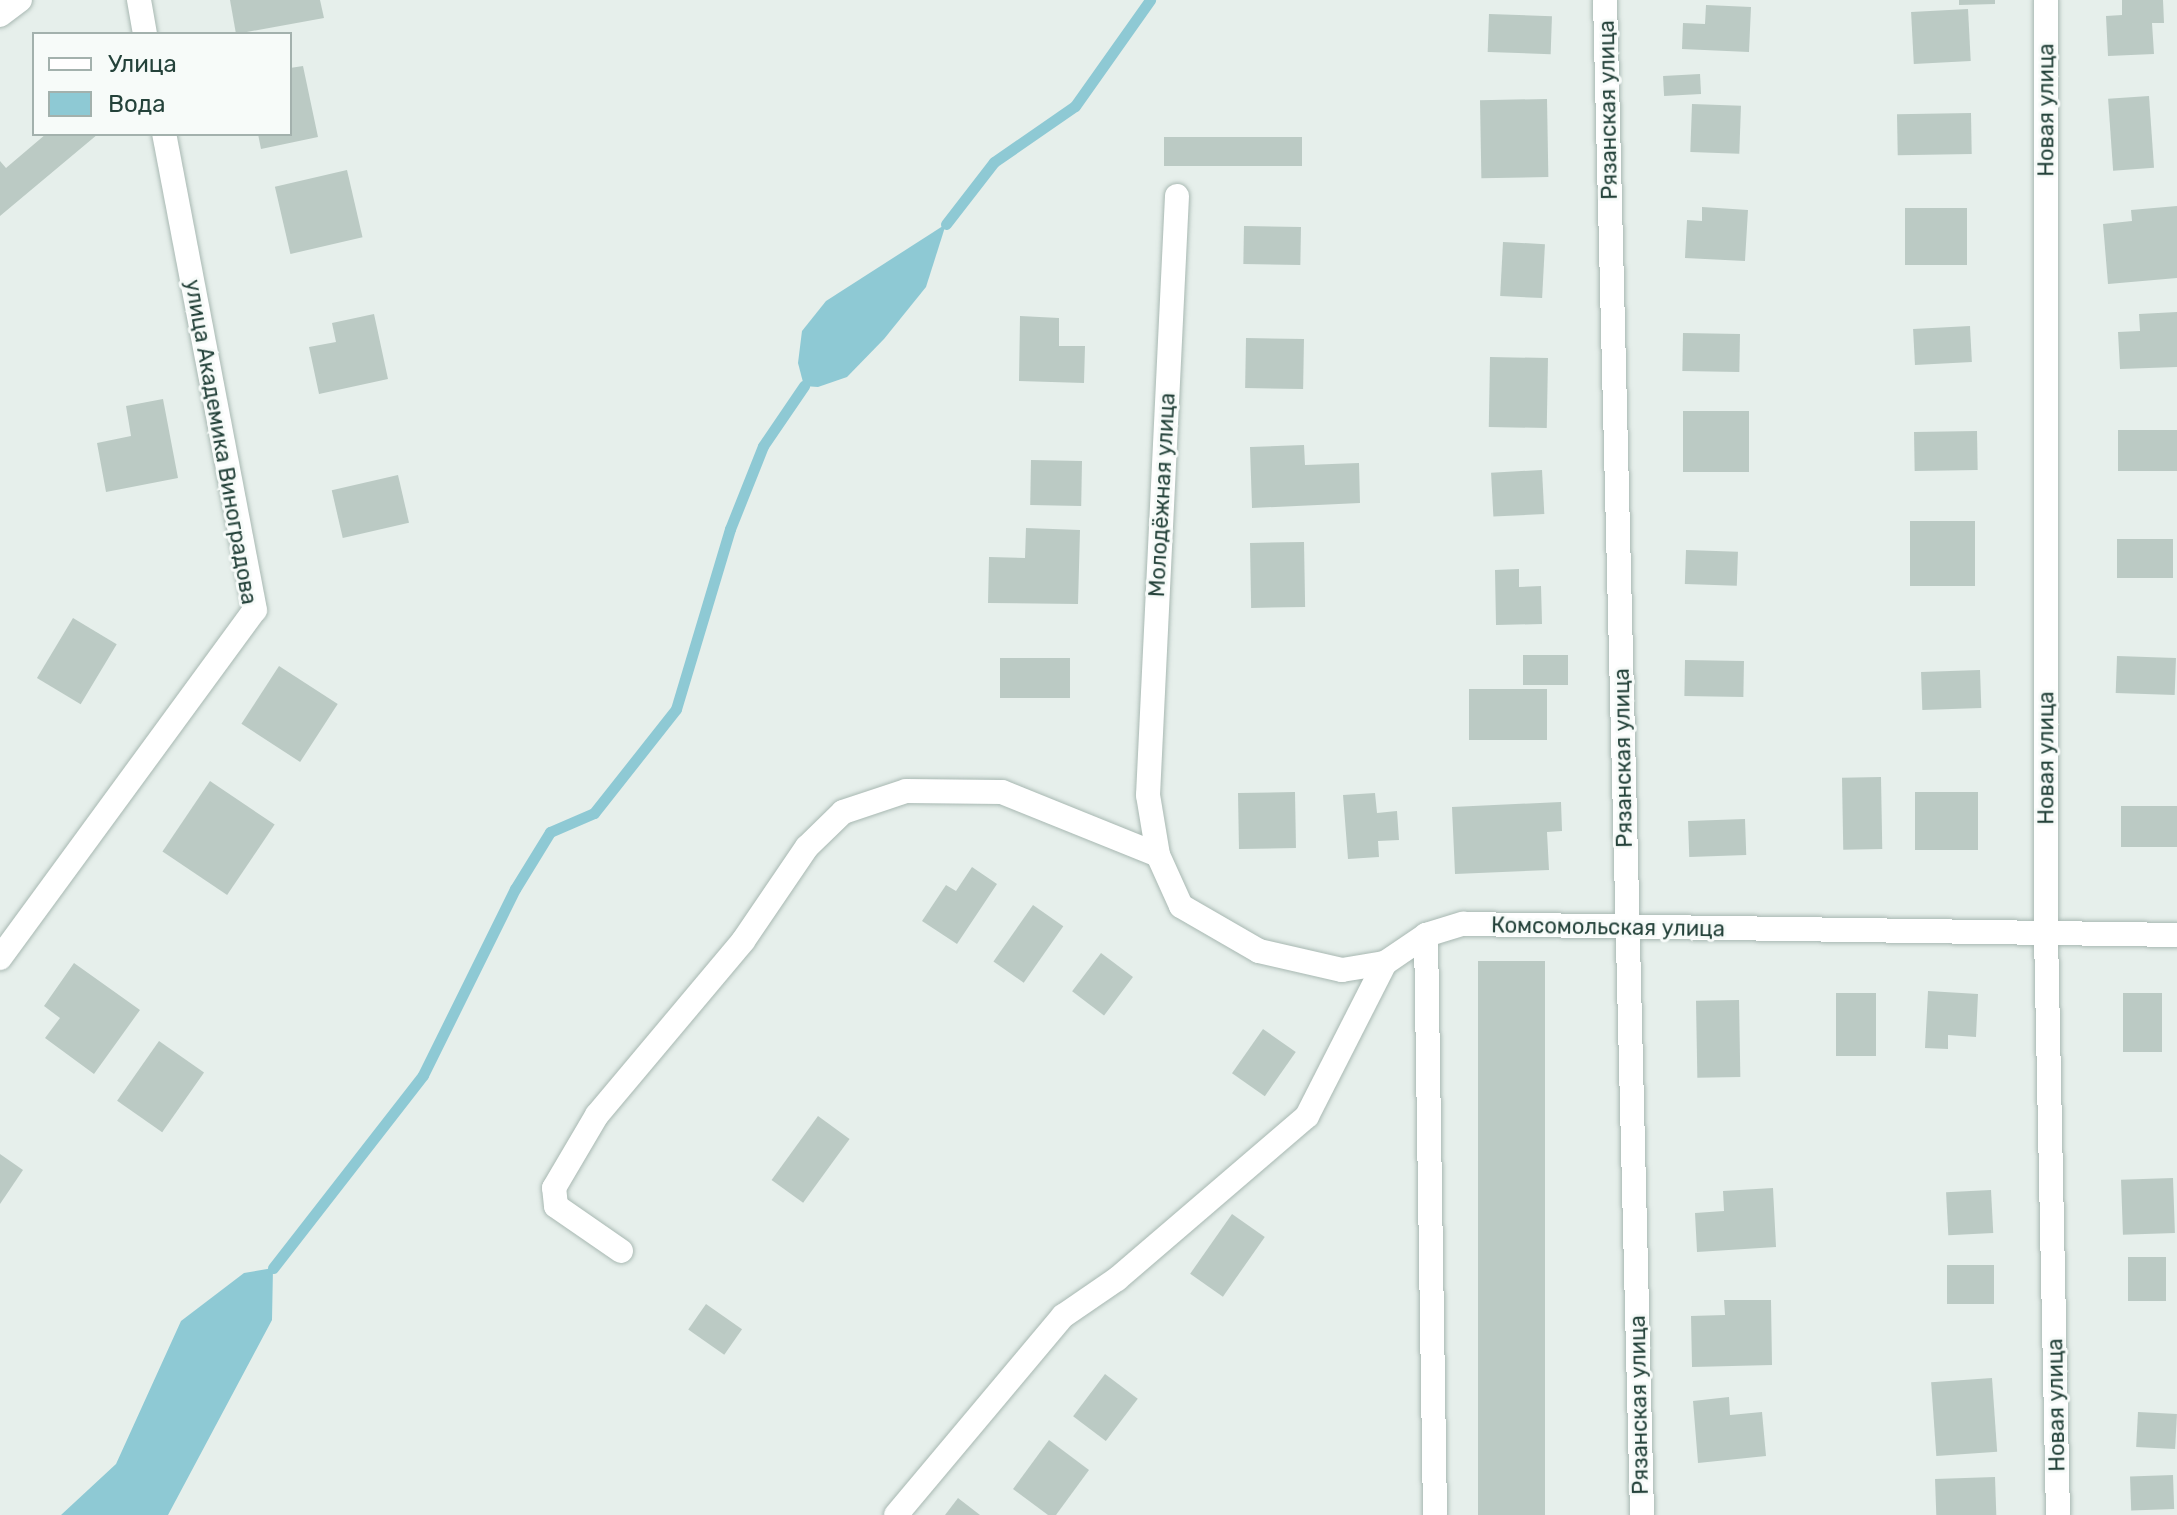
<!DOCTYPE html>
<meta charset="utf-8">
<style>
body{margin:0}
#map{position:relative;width:2177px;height:1515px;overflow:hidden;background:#e6efeb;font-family:Rubik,sans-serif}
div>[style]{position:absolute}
.water>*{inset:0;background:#8ec9d4}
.stream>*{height:11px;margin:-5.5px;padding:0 5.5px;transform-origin:5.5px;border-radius:5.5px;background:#8ec9d4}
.building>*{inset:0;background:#bbcac4;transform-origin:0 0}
.roads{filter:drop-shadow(0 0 2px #a8b8b2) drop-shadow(0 0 2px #a8b8b2)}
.minor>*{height:24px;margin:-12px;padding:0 12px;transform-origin:12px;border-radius:12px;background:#fff}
span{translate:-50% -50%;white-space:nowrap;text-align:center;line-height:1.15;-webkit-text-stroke:6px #f7fbf9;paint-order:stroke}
.street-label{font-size:22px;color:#24423a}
.legend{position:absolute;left:32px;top:32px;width:260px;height:104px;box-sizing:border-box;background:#f7fbf9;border:2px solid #a3b1ad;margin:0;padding:10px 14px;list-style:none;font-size:24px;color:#24423a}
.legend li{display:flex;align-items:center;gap:16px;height:40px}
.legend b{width:40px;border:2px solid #a3b1ad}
</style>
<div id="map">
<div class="water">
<div style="clip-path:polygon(946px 224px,926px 287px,884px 339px,847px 377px,818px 387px,804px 386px,798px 363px,802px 331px,826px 301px)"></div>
<div style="clip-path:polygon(273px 1268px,272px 1320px,168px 1515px,61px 1515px,116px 1464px,181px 1321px,244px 1273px)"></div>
</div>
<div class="stream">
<div style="left:946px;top:224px;width:78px;rotate:-52.3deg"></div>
<div style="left:994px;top:162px;width:98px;rotate:-34.7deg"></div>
<div style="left:1075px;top:106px;width:130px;rotate:-54.7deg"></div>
<div style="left:273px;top:1268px;width:244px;rotate:-52.1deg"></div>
<div style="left:423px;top:1075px;width:208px;rotate:-63.7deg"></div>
<div style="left:515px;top:889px;width:67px;rotate:-58.4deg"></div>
<div style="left:550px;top:832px;width:48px;rotate:-23.4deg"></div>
<div style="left:594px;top:813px;width:132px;rotate:-51.7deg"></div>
<div style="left:676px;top:709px;width:188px;rotate:-73.3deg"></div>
<div style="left:730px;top:529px;width:89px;rotate:-68.3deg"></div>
<div style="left:763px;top:446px;width:73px;rotate:-55.7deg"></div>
</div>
<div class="building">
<div style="clip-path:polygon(230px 0,320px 0,324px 18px,236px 34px)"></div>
<div style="clip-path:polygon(1959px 0,1995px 0,1995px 4px,1959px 5px)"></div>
<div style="clip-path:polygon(2122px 0,2163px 0,2164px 23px,2152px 23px,2154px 54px,2108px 56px,2106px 16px,2122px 15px)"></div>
<div style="clip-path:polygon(1706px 5px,1751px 7px,1749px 52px,1682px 49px,1683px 23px,1705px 24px)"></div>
<div style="left:1968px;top:9px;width:52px;height:57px;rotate:87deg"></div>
<div style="left:1489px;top:14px;width:63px;height:38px;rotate:2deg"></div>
<div style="clip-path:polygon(303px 66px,318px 137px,261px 149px,258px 134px,290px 134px,290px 68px)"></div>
<div style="left:1700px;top:74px;width:20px;height:37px;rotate:87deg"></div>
<div style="left:2149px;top:96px;width:72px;height:41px;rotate:86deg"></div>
<div style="left:1547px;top:99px;width:78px;height:67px;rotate:89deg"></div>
<div style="left:1692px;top:104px;width:49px;height:48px;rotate:2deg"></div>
<div style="left:1971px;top:113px;width:41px;height:74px;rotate:89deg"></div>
<div style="clip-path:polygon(46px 134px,98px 134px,0 216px,0 161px,6px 168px)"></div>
<div style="left:1302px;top:137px;width:29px;height:138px;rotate:90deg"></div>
<div style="left:347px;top:170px;width:69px;height:74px;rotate:77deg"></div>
<div style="clip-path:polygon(2177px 206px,2177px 278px,2108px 284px,2103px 224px,2132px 221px,2131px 210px)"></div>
<div style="clip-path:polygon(1702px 207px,1748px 210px,1745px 261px,1685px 258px,1687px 220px,1702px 221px)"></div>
<div style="left:1905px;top:208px;width:62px;height:57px"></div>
<div style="left:1244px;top:226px;width:57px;height:38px;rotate:1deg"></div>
<div style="left:1503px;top:242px;width:42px;height:54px;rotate:3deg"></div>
<div style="clip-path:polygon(2177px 312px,2177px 367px,2120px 369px,2118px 332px,2140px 331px,2139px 314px)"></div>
<div style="clip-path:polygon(374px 314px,388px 379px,319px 394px,309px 347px,336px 342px,332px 323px)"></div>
<div style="clip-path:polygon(1020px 316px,1059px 318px,1059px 346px,1085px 346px,1084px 383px,1019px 381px)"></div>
<div style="left:1970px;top:326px;width:36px;height:57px;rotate:87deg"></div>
<div style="left:1683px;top:333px;width:57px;height:38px;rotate:1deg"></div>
<div style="left:1246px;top:338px;width:58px;height:50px;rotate:1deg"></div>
<div style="left:1490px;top:357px;width:58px;height:70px;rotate:1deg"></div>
<div style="clip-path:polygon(163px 399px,178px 478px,106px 492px,97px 443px,131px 436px,126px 406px)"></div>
<div style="left:1683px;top:411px;width:66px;height:61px"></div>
<div style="left:2118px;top:430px;width:59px;height:41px"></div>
<div style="left:1977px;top:431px;width:39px;height:63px;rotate:89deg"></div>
<div style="clip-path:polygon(1304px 445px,1305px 465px,1359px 463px,1360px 503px,1252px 508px,1250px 447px)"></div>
<div style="left:1031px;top:460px;width:51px;height:45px;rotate:1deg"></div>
<div style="left:1542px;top:470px;width:44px;height:51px;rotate:87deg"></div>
<div style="left:398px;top:475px;width:49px;height:68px;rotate:77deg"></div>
<div style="left:1910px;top:521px;width:65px;height:65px"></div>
<div style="clip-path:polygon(1026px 528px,1080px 530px,1078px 604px,988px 603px,989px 557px,1025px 558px)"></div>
<div style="left:2117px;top:539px;width:56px;height:39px"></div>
<div style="left:1304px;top:542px;width:65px;height:54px;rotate:89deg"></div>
<div style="left:1686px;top:550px;width:52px;height:34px;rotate:2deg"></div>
<div style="clip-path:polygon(1519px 569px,1519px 587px,1541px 586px,1542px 624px,1496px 625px,1495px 570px)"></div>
<div style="left:73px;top:618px;width:51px;height:70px;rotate:31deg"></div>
<div style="left:1568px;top:655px;width:30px;height:45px;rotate:90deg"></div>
<div style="left:2117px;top:656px;width:59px;height:37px;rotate:2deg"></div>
<div style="left:1000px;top:658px;width:70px;height:40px"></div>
<div style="left:1685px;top:660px;width:59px;height:36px;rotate:1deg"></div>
<div style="left:279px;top:666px;width:70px;height:69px;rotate:33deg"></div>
<div style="left:1980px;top:670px;width:38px;height:59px;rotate:88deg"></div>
<div style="left:1469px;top:689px;width:78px;height:51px"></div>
<div style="left:1881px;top:777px;width:72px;height:39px;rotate:89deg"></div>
<div style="left:210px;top:781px;width:78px;height:85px;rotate:34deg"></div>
<div style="left:1295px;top:792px;width:56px;height:57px;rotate:89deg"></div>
<div style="left:1915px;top:792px;width:63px;height:58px"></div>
<div style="clip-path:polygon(1375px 793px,1377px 813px,1397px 811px,1399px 840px,1378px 841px,1379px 857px,1348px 859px,1343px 795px)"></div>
<div style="clip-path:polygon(1561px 802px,1562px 831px,1547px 832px,1549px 870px,1455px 874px,1452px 807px)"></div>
<div style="left:2177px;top:806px;width:41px;height:56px;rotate:90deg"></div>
<div style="left:1745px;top:819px;width:36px;height:57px;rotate:88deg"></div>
<div style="clip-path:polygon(972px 867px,997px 884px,957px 944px,922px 921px,946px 885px,956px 891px)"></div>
<div style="left:1033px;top:905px;width:37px;height:69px;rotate:35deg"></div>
<div style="left:1101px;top:953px;width:40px;height:48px;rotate:37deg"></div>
<div style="left:1478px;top:961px;width:67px;height:554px"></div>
<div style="clip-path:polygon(74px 963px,140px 1010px,94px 1074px,45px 1038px,60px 1018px,44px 1006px)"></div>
<div style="clip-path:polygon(1928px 991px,1978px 994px,1976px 1037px,1948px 1035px,1948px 1049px,1925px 1048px)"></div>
<div style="left:1836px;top:993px;width:40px;height:63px"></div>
<div style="left:2123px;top:993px;width:39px;height:59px"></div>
<div style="left:1739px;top:1000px;width:77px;height:43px;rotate:89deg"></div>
<div style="left:1263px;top:1029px;width:40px;height:54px;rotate:35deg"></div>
<div style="left:159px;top:1041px;width:55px;height:73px;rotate:35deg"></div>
<div style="left:818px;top:1116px;width:39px;height:79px;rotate:36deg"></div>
<div style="clip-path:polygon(0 1154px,23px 1170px,0 1204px)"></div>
<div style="left:2173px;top:1178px;width:55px;height:52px;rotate:88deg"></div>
<div style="clip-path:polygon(1773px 1188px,1776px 1247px,1697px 1252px,1695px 1213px,1724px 1211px,1723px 1191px)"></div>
<div style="left:1991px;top:1190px;width:43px;height:45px;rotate:87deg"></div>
<div style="left:1232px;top:1214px;width:40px;height:73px;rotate:35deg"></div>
<div style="left:2128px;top:1257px;width:38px;height:44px"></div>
<div style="left:1947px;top:1265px;width:47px;height:39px"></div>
<div style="clip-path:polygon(1724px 1300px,1771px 1300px,1772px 1365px,1692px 1367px,1691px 1316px,1725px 1315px)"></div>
<div style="left:706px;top:1304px;width:44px;height:31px;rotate:35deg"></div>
<div style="left:1105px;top:1374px;width:41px;height:53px;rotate:37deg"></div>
<div style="left:1992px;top:1378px;width:74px;height:61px;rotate:86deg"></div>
<div style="clip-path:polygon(1729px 1397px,1730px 1415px,1762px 1412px,1766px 1456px,1698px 1463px,1693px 1401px)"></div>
<div style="left:2138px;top:1412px;width:39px;height:35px;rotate:3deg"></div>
<div style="clip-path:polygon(1049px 1440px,1089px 1470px,1056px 1515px,1048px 1515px,1013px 1489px)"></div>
<div style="left:2173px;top:1475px;width:34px;height:43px;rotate:88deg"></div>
<div style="left:1995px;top:1477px;width:38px;height:60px;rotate:88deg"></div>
<div style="clip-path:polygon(958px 1498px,980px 1515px,945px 1515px)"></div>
</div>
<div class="roads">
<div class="minor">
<div style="left:139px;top:0;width:35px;rotate:80deg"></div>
<div style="left:1605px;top:0;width:1515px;rotate:88.6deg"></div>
<div style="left:2046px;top:0;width:934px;rotate:90deg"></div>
<div style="left:2046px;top:934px;width:581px;rotate:88.82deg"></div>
<div style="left:0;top:15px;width:25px;rotate:-37deg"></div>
<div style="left:1177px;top:196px;width:600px;rotate:92.77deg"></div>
<div style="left:1148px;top:795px;width:61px;rotate:80.5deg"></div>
<div style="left:1158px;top:855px;width:56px;rotate:65.7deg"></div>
<div style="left:1181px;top:906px;width:90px;rotate:30deg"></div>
<div style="left:1259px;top:951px;width:85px;rotate:12.9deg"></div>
<div style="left:1342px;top:970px;width:44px;rotate:-9.2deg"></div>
<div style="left:1385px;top:963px;width:50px;rotate:-34.3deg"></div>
<div style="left:1426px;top:935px;width:39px;rotate:-17deg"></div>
<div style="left:1463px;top:924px;width:714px;rotate:0.88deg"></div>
<div style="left:1426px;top:935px;width:580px;rotate:89.11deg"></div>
<div style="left:0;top:958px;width:431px;rotate:-53.8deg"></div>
<div style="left:255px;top:610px;width:485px;rotate:-100.8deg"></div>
<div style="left:621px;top:1251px;width:79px;rotate:-145.3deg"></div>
<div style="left:556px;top:1206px;width:18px;rotate:-96deg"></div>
<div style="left:554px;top:1188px;width:85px;rotate:-59.5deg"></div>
<div style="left:597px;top:1115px;width:227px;rotate:-50deg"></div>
<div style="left:743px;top:941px;width:114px;rotate:-55.8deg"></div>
<div style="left:807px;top:847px;width:50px;rotate:-44.2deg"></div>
<div style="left:843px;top:812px;width:66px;rotate:-18.4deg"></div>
<div style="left:906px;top:791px;width:96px;rotate:0.6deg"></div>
<div style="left:1002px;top:792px;width:168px;rotate:22deg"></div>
<div style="left:896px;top:1515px;width:260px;rotate:-50deg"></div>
<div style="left:1063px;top:1316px;width:65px;rotate:-34.4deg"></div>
<div style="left:1117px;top:1279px;width:250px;rotate:-40.6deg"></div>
<div style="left:1307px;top:1116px;width:172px;rotate:-63deg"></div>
</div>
</div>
<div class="street-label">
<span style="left:1608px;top:110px;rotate:-91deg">Рязанская улица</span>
<span style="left:2046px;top:110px;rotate:-90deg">Новая улица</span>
<span style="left:221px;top:442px;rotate:80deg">улица Академика Виноградова</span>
<span style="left:1162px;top:495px;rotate:-87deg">Молодёжная улица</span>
<span style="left:1623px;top:758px;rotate:-91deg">Рязанская улица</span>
<span style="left:2046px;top:758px;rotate:-90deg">Новая улица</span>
<span style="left:1608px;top:927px;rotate:1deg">Комсомольская улица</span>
<span style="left:1639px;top:1405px;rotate:-91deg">Рязанская улица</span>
<span style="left:2056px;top:1405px;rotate:-91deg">Новая улица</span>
</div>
<ul class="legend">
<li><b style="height:10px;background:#fff"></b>Улица</li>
<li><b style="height:22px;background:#8ec9d4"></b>Вода</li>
</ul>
</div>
